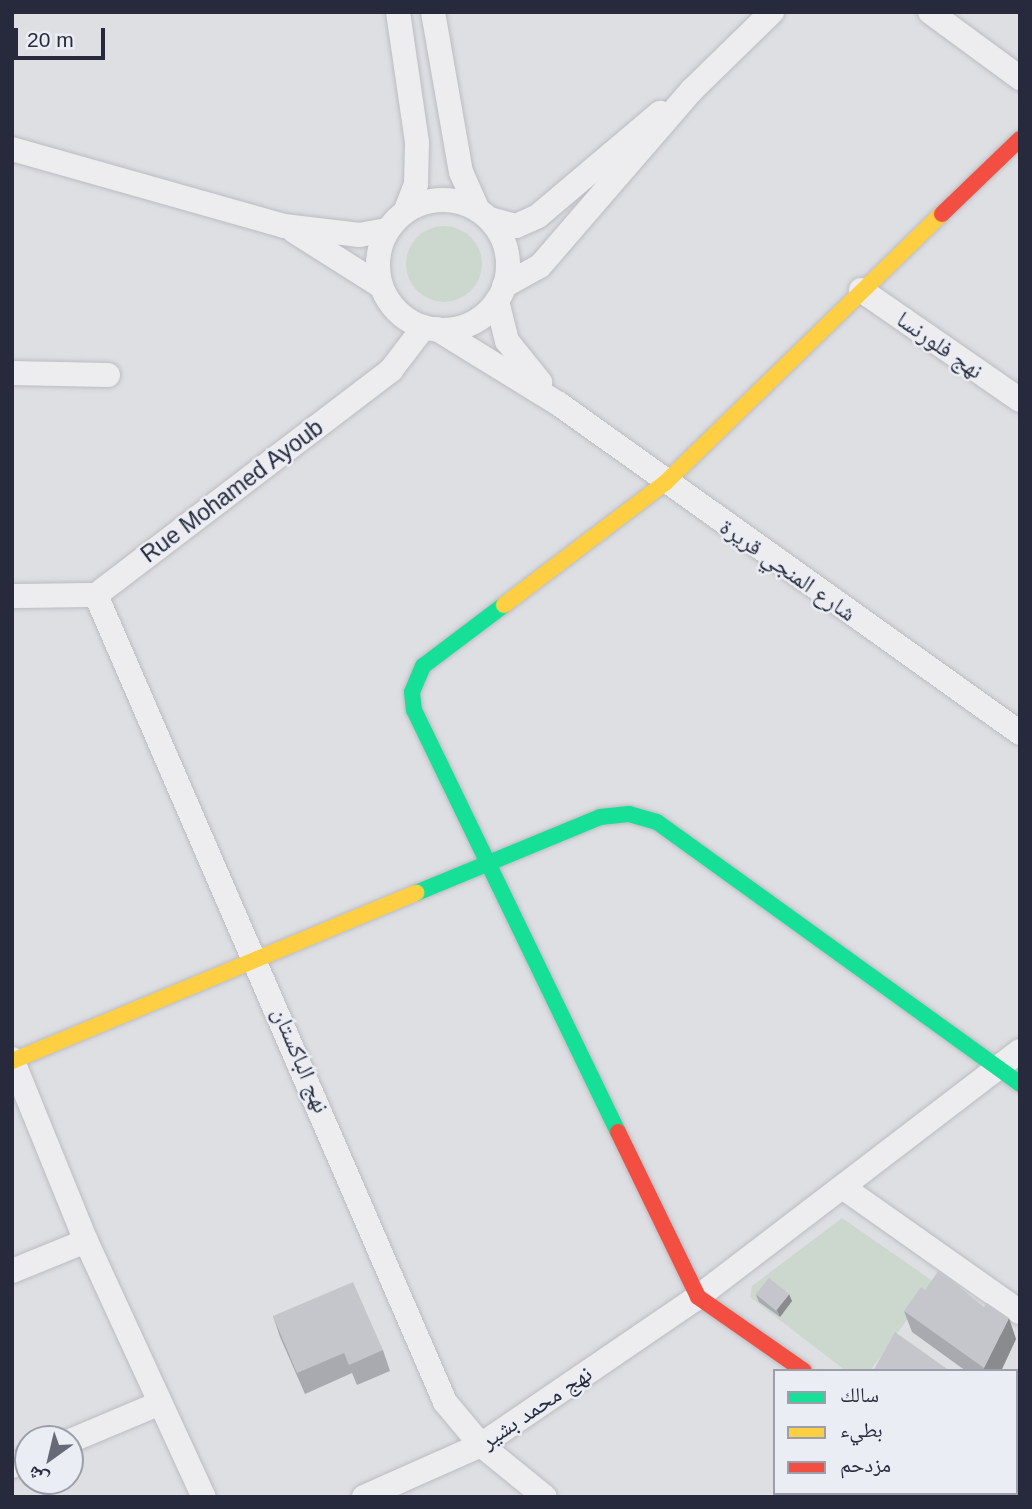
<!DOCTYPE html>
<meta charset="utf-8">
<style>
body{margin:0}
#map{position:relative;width:1032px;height:1509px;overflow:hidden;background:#dedfe3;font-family:Arial,"Noto Naskh Arabic",sans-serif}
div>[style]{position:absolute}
.green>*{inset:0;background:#ccd7ce}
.round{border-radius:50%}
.roads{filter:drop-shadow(0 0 2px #bbbcc0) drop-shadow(0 0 2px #bbbcc0)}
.street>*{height:24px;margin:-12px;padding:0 12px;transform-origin:12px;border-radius:12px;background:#ededf0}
.street>.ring{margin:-12px;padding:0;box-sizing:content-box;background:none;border:24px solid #ededf0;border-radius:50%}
.fast>*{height:16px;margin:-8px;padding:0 8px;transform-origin:8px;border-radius:8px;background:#16e098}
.slow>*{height:16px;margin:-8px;padding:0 8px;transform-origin:8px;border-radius:8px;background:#ffcf43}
.jam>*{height:16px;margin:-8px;padding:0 8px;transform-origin:8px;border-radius:8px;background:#f24e42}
.wall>*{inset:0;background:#a9aaaf;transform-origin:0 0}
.shaded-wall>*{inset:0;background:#8a8b8e}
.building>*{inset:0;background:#c5c6cb;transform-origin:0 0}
span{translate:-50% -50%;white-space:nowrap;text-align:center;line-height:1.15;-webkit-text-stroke:5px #ebedf4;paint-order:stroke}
.street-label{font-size:23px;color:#262a3c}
.frame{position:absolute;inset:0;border:14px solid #262a3c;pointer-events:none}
.legend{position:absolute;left:773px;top:1369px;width:245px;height:126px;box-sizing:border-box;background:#ebedf4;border:2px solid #9c9faa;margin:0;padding:9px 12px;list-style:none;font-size:21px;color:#262a3c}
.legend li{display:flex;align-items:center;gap:14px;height:35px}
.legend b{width:35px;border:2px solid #9c9faa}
.north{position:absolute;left:14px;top:1425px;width:70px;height:70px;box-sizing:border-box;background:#ebedf4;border:2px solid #9c9faa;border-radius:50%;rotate:214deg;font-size:19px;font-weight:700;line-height:28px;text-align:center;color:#262a3c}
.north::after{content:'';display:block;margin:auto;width:24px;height:32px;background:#666976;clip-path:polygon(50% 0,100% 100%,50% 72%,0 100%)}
.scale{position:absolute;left:14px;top:28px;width:91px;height:32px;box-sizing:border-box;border:4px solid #262a3c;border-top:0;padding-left:9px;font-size:21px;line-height:24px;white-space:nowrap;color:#262a3c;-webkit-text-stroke:5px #ebedf4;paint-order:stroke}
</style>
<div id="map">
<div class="green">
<div class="round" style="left:406px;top:226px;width:76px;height:76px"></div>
<div style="clip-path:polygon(842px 1218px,934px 1282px,870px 1371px,846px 1371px,750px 1297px,752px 1286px)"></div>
</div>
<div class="roads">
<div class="street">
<div style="left:398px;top:12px;width:132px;rotate:81.7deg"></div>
<div style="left:417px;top:143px;width:41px;rotate:91.4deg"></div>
<div style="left:416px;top:184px;width:28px;rotate:111deg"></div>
<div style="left:433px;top:12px;width:162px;rotate:80.1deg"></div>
<div style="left:461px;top:172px;width:42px;rotate:65.9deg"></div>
<div style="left:930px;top:12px;width:112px;rotate:36.3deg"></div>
<div style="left:12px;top:149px;width:283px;rotate:15.8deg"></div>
<div style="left:284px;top:226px;width:76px;rotate:6.8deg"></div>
<div style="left:359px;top:235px;width:28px;rotate:-10deg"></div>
<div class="ring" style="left:378px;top:200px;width:106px;height:106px"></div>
<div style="left:490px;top:219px;width:27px;rotate:15deg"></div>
<div style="left:516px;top:226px;width:24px;rotate:-24deg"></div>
<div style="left:538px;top:216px;width:160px;rotate:-40.2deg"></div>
<div style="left:294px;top:231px;width:103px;rotate:32.3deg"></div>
<div style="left:504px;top:286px;width:41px;rotate:-29.1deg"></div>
<div style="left:540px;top:266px;width:233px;rotate:-49.2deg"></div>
<div style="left:692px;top:90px;width:112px;rotate:-44.3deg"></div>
<div style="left:861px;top:290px;width:193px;rotate:34.7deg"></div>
<div style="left:497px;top:301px;width:41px;rotate:76deg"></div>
<div style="left:507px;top:341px;width:53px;rotate:51.2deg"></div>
<div style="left:437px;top:329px;width:143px;rotate:31.6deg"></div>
<div style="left:559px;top:404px;width:566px;rotate:35.51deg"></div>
<div style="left:12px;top:373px;width:96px;rotate:1.2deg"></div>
<div style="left:96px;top:595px;width:879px;rotate:66.61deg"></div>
<div style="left:445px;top:1402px;width:56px;rotate:50.1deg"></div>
<div style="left:481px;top:1445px;width:82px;rotate:39.1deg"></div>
<div style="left:12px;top:596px;width:84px;rotate:-0.7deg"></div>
<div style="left:96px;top:595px;width:371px;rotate:-37.3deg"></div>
<div style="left:391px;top:370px;width:54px;rotate:-52.5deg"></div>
<div style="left:12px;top:1059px;width:196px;rotate:67.9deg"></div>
<div style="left:86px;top:1241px;width:282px;rotate:65.3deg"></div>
<div style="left:844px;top:1188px;width:215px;rotate:35.2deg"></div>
<div style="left:12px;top:1271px;width:80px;rotate:-22.1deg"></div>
<div style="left:70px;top:1441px;width:95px;rotate:-22.8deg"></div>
<div style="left:12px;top:1466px;width:17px;rotate:-24deg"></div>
<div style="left:979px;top:1493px;width:6px;rotate:39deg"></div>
<div style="left:364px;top:1497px;width:128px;rotate:-24deg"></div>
<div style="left:481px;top:1445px;width:263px;rotate:-34.3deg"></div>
<div style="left:698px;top:1297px;width:405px;rotate:-37.4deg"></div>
</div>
<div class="fast">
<div style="left:504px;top:605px;width:101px;rotate:143deg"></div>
<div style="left:423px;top:666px;width:28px;rotate:113deg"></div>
<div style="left:412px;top:692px;width:18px;rotate:84deg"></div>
<div style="left:414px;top:710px;width:469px;rotate:64.2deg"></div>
<div style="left:416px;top:893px;width:199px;rotate:-22.4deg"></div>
<div style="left:600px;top:817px;width:29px;rotate:-6deg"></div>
<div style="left:629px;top:814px;width:29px;rotate:16deg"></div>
<div style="left:657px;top:822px;width:448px;rotate:35.8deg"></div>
</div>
<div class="slow">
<div style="left:504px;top:605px;width:202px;rotate:-37.2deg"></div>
<div style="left:665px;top:483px;width:386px;rotate:-44.2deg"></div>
<div style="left:12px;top:1061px;width:438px;rotate:-22.6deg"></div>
</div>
<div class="jam">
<div style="left:942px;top:214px;width:108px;rotate:-43.9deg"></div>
<div style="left:618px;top:1132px;width:183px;rotate:64.1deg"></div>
<div style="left:698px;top:1297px;width:129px;rotate:34.9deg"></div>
</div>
</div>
<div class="wall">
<div style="clip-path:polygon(756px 1295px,792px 1301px,780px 1317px,759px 1302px)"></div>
<div style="clip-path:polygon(904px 1311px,1016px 1339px,1001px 1371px,966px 1371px,912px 1332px)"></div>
<div style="clip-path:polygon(273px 1316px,383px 1350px,390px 1371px,357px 1385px,352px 1373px,305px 1394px,280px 1337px)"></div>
<div style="clip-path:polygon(1020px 1372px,1020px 1410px,1016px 1407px,1016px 1376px)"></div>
<div style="left:1016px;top:1416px;width:5px;height:77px;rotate:37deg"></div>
</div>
<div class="shaded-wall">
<div style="clip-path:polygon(789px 1294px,792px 1301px,780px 1317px,777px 1310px)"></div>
<div style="clip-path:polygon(1009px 1318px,1016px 1339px,1001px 1371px,985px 1371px,984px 1368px)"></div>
</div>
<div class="building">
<div style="clip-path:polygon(939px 1270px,984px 1307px,987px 1303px,1009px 1318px,984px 1368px,904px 1311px,921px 1287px,925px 1290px)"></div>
<div style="left:769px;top:1278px;width:26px;height:21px;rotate:39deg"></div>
<div style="clip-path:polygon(353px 1282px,383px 1350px,349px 1365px,344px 1353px,297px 1373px,273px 1316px)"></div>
<div style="clip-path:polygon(895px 1332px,950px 1371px,873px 1371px)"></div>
<div style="clip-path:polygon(1020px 1372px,1020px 1394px,1016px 1392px,1016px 1376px)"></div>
<div style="left:1016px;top:1416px;width:5px;height:63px;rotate:37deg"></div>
</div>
<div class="street-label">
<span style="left:940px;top:345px;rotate:35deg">نهج فلورنسا</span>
<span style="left:232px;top:491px;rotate:-37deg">Rue Mohamed Ayoub</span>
<span style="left:788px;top:570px;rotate:35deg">شارع المنجي قريرة</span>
<span style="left:301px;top:1060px;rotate:67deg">نهج الباكستان</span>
<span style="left:536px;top:1407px;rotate:-34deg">نهج محمد بشير</span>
</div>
<div class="frame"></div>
<ul class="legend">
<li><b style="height:9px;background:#16e098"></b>سالك</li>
<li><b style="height:9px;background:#ffcf43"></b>بطيء</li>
<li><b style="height:9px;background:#f24e42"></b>مزدحم</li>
</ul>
<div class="north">ش</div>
<div class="scale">20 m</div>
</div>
